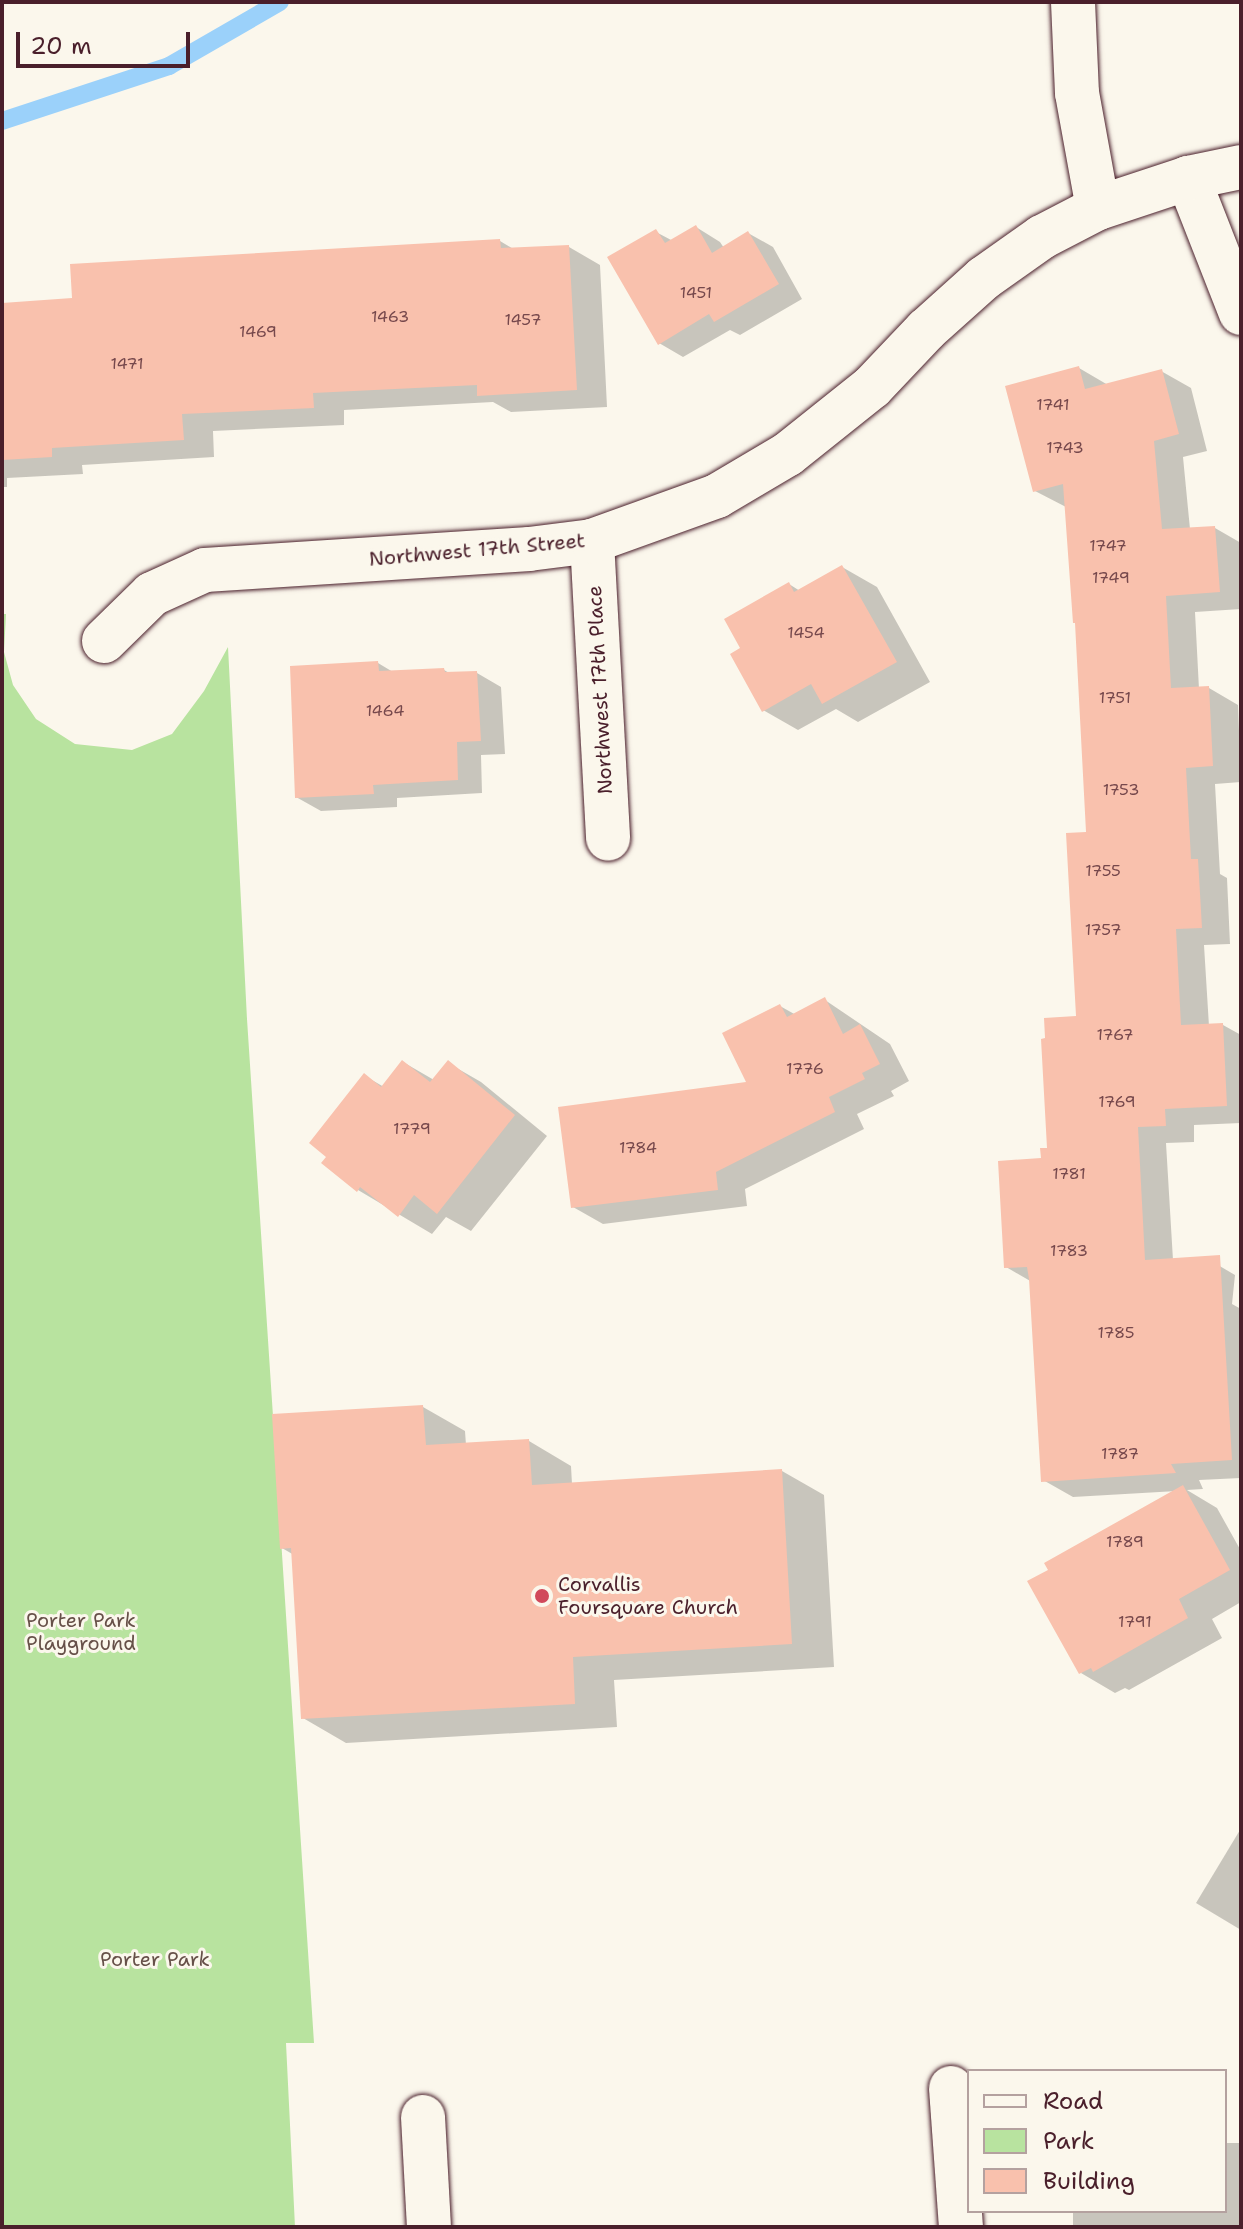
<!DOCTYPE html>
<style>
body{margin:0}
#map{position:relative;width:1243px;height:2229px;overflow:hidden;background:#fbf7ec;font-family:"Shantell Sans",sans-serif}
div>[style]{position:absolute}
.green>*{inset:0;background:#b8e39f}
.shadow>*{inset:0;background:#0003}
.stream>*{height:18px;margin:-9px;padding:0 9px;transform-origin:9px;border-radius:9px;background:#9bd1fa}
.building>*{inset:0;background:#f9c1ad}
.roads{filter:drop-shadow(0 0 2px #4a1f2b) drop-shadow(0 0 2px #4a1f2b)}
.minor>*{height:44px;margin:-22px;padding:0 22px;transform-origin:22px;border-radius:22px;background:#fbf7ec}
.dots>*{width:22px;height:22px;translate:-50% -50%;box-sizing:border-box;border:4px solid #fbf7ec;border-radius:50%}
span{translate:-50% -50%;white-space:nowrap;text-align:center;line-height:1.15;-webkit-text-stroke:6px #fbf7ec;paint-order:stroke}
.number-label{font-size:16px;color:#76484c}
.number-label span{-webkit-text-stroke-width:0}
.street-label{font-size:20px;color:#4a1f2b}
.poi-label{font-size:20px;color:#4a1f2b}
.left{translate:0 -50%;text-align:left}
.park-label{font-size:20px;color:#665048}
.frame{position:absolute;inset:0;border:4px solid #4a1f2b;pointer-events:none}
.legend{position:absolute;left:967px;top:2069px;width:260px;height:144px;box-sizing:border-box;background:#fbf7ec;border:2px solid #b4a19f;margin:0;padding:10px 14px;list-style:none;font-size:24px;color:#4a1f2b}
.legend li{display:flex;align-items:center;gap:16px;height:40px}
.legend b{width:40px;border:2px solid #b4a19f}
.scale{position:absolute;left:16px;top:32px;width:174px;height:36px;box-sizing:border-box;border:4px solid #4a1f2b;border-top:0;padding-left:10px;font-size:24px;line-height:28px;white-space:nowrap;color:#4a1f2b;-webkit-text-stroke:6px #fbf7ec;paint-order:stroke}
</style>
<div id="map">
<div class="green">
<div style="clip-path:polygon(2px 614px,6px 614px,4px 652px,13px 685px,36px 719px,75px 744px,132px 750px,172px 734px,204px 691px,228px 647px,247px 1019px,314px 2043px,286px 2043px,295px 2227px,2px 2227px)"></div>
</div>
<div class="shadow">
<div style="clip-path:polygon(696px 227px,720px 242px,724px 248px,748px 233px,773px 247px,802px 299px,740px 335px,730px 330px,683px 357px,659px 343px,656px 232px,673px 241px)"></div>
<div style="clip-path:polygon(500px 241px,515px 250px,569px 247px,600px 265px,607px 407px,511px 412px,493px 402px,344px 410px,344px 425px,213px 431px,214px 457px,82px 465px,83px 474px,7px 478px,7px 487px,2px 487px,2px 305px,74px 300px)"></div>
<div style="clip-path:polygon(1079px 368px,1108px 385px,1161px 371px,1191px 388px,1207px 451px,1183px 457px,1190px 529px,1215px 528px,1241px 543px,1241px 609px,1195px 612px,1199px 689px,1209px 688px,1238px 705px,1241px 782px,1215px 784px,1220px 874px,1227px 878px,1230px 944px,1204px 945px,1209px 1026px,1223px 1025px,1241px 1035px,1241px 1123px,1194px 1125px,1194px 1142px,1166px 1143px,1173px 1260px,1206px 1258px,1235px 1275px,1232px 1304px,1241px 1309px,1241px 1478px,1199px 1480px,1203px 1489px,1187px 1490px,1217px 1508px,1241px 1551px,1241px 1602px,1212px 1619px,1222px 1638px,1129px 1690px,1125px 1688px,1115px 1693px,1081px 1673px,1177px 1491px,1073px 1497px,1043px 1480px,1032px 1282px,1006px 1267px,1049px 1150px,1078px 1018px,1088px 834px,1077px 623px,1066px 507px,1035px 491px)"></div>
<div style="clip-path:polygon(842px 567px,877px 587px,930px 682px,858px 722px,836px 709px,798px 730px,763px 710px,743px 649px,789px 584px,800px 591px)"></div>
<div style="clip-path:polygon(378px 663px,393px 672px,444px 670px,451px 674px,477px 673px,501px 687px,505px 754px,481px 755px,482px 793px,397px 798px,397px 807px,321px 811px,296px 797px)"></div>
<div style="clip-path:polygon(825px 1000px,890px 1044px,909px 1081px,891px 1091px,894px 1096px,857px 1114px,864px 1129px,745px 1189px,747px 1206px,603px 1224px,573px 1207px,749px 1084px,780px 1006px,796px 1015px)"></div>
<div style="clip-path:polygon(403px 1062px,434px 1080px,448px 1063px,481px 1082px,547px 1136px,471px 1231px,446px 1217px,432px 1234px,358px 1190px,365px 1076px,384px 1087px)"></div>
<div style="clip-path:polygon(423px 1407px,465px 1431px,466px 1445px,529px 1441px,571px 1466px,572px 1484px,782px 1471px,824px 1495px,834px 1667px,614px 1680px,617px 1727px,346px 1743px,303px 1718px,294px 1555px,282px 1548px)"></div>
<div style="clip-path:polygon(1240px 1830px,1241px 1831px,1241px 1930px,1196px 1903px)"></div>
<div style="clip-path:polygon(1225px 2143px,1241px 2143px,1241px 2227px,1073px 2227px,1073px 2211px,1225px 2211px)"></div>
</div>
<div class="stream">
<div style="left:2px;top:121px;width:176px;rotate:-18.2deg"></div>
<div style="left:169px;top:66px;width:128px;rotate:-30deg"></div>
</div>
<div class="building">
<div style="clip-path:polygon(696px 225px,712px 253px,748px 231px,779px 284px,714px 322px,709px 314px,658px 345px,607px 257px,656px 229px,665px 243px)"></div>
<div style="clip-path:polygon(500px 239px,501px 248px,569px 245px,577px 390px,477px 396px,477px 385px,313px 393px,314px 408px,182px 414px,184px 440px,52px 448px,52px 457px,2px 460px,2px 303px,72px 298px,70px 264px)"></div>
<div style="clip-path:polygon(1079px 366px,1085px 389px,1162px 369px,1179px 434px,1154px 441px,1162px 529px,1215px 526px,1220px 592px,1166px 596px,1171px 688px,1209px 686px,1213px 766px,1186px 768px,1191px 859px,1198px 859px,1202px 928px,1176px 929px,1181px 1025px,1223px 1023px,1227px 1106px,1165px 1109px,1166px 1126px,1138px 1127px,1145px 1260px,1220px 1255px,1232px 1460px,1171px 1464px,1176px 1473px,1041px 1482px,1029px 1279px,1027px 1267px,1004px 1268px,998px 1161px,1041px 1158px,1040px 1148px,1047px 1148px,1041px 1039px,1045px 1038px,1044px 1018px,1076px 1016px,1066px 833px,1086px 832px,1075px 623px,1073px 623px,1063px 484px,1033px 492px,1005px 386px)"></div>
<div style="clip-path:polygon(842px 565px,897px 662px,822px 704px,811px 684px,762px 712px,730px 654px,740px 648px,724px 619px,789px 582px,794px 592px)"></div>
<div style="clip-path:polygon(378px 661px,379px 671px,444px 668px,445px 672px,477px 671px,481px 741px,457px 742px,458px 780px,373px 785px,374px 794px,295px 798px,290px 666px)"></div>
<div style="clip-path:polygon(825px 997px,843px 1034px,860px 1024px,880px 1064px,862px 1073px,865px 1079px,829px 1097px,835px 1112px,716px 1172px,718px 1190px,571px 1208px,558px 1107px,746px 1082px,722px 1033px,780px 1004px,787px 1017px)"></div>
<div style="clip-path:polygon(402px 1060px,430px 1082px,448px 1060px,515px 1115px,437px 1214px,414px 1195px,398px 1217px,360px 1187px,357px 1192px,321px 1163px,326px 1157px,309px 1143px,364px 1073px,381px 1087px)"></div>
<div style="clip-path:polygon(423px 1405px,426px 1445px,529px 1439px,532px 1485px,782px 1469px,792px 1644px,573px 1657px,575px 1704px,301px 1719px,291px 1548px,280px 1549px,272px 1414px)"></div>
<div style="clip-path:polygon(1183px 1485px,1230px 1570px,1179px 1599px,1188px 1618px,1093px 1672px,1091px 1668px,1079px 1674px,1027px 1581px,1048px 1570px,1044px 1563px)"></div>
</div>
<div class="roads">
<div class="minor">
<div style="left:1073px;top:2px;width:91px;rotate:87.5deg"></div>
<div style="left:1077px;top:93px;width:117px;rotate:79.7deg"></div>
<div style="left:1188px;top:178px;width:145px;rotate:68.6deg"></div>
<div style="left:592px;top:541px;width:298px;rotate:86.9deg"></div>
<div style="left:104px;top:641px;width:67px;rotate:-44.4deg"></div>
<div style="left:152px;top:594px;width:58px;rotate:-24.4deg"></div>
<div style="left:205px;top:570px;width:325px;rotate:-3.7deg"></div>
<div style="left:529px;top:549px;width:64px;rotate:-7.2deg"></div>
<div style="left:592px;top:541px;width:133px;rotate:-19.8deg"></div>
<div style="left:717px;top:496px;width:82px;rotate:-30.6deg"></div>
<div style="left:788px;top:454px;width:107px;rotate:-38.6deg"></div>
<div style="left:872px;top:387px;width:79px;rotate:-46.5deg"></div>
<div style="left:926px;top:330px;width:78px;rotate:-41.9deg"></div>
<div style="left:984px;top:278px;width:71px;rotate:-35.3deg"></div>
<div style="left:1042px;top:237px;width:63px;rotate:-27.4deg"></div>
<div style="left:1098px;top:208px;width:95px;rotate:-18.4deg"></div>
<div style="left:1188px;top:178px;width:54px;rotate:-11.7deg"></div>
<div style="left:951px;top:2088px;width:139px;rotate:85.9deg"></div>
<div style="left:423px;top:2117px;width:110px;rotate:86.9deg"></div>
</div>
</div>
<div class="dots">
<div style="left:542px;top:1596px;background:#d1495b"></div>
</div>
<div class="number-label">
<span style="left:696px;top:293px">1451</span>
<span style="left:390px;top:317px">1463</span>
<span style="left:523px;top:320px">1457</span>
<span style="left:258px;top:332px">1469</span>
<span style="left:127px;top:364px">1471</span>
<span style="left:1053px;top:405px">1741</span>
<span style="left:1065px;top:448px">1743</span>
<span style="left:1108px;top:546px">1747</span>
<span style="left:1111px;top:578px">1749</span>
<span style="left:806px;top:633px">1454</span>
<span style="left:1115px;top:698px">1751</span>
<span style="left:385px;top:711px">1464</span>
<span style="left:1121px;top:790px">1753</span>
<span style="left:1103px;top:871px">1755</span>
<span style="left:1103px;top:930px">1757</span>
<span style="left:1115px;top:1035px">1767</span>
<span style="left:805px;top:1069px">1776</span>
<span style="left:1117px;top:1102px">1769</span>
<span style="left:412px;top:1129px">1779</span>
<span style="left:638px;top:1148px">1784</span>
<span style="left:1069px;top:1174px">1781</span>
<span style="left:1069px;top:1251px">1783</span>
<span style="left:1116px;top:1333px">1785</span>
<span style="left:1120px;top:1454px">1787</span>
<span style="left:1125px;top:1542px">1789</span>
<span style="left:1135px;top:1622px">1791</span>
</div>
<div class="street-label">
<span style="left:477px;top:550px;rotate:-5deg">Northwest 17th Street</span>
<span style="left:600px;top:690px;rotate:-93deg">Northwest 17th Place</span>
</div>
<div class="poi-label">
<span class="left" style="left:558px;top:1596px">Corvallis<br>Foursquare Church</span>
</div>
<div class="park-label">
<span style="left:81px;top:1632px">Porter Park<br>Playground</span>
<span style="left:155px;top:1959px">Porter Park</span>
</div>
<div class="frame"></div>
<ul class="legend">
<li><b style="height:10px;background:#fbf7ec"></b>Road</li>
<li><b style="height:22px;background:#b8e39f"></b>Park</li>
<li><b style="height:22px;background:#f9c1ad"></b>Building</li>
</ul>
<div class="scale">20 m</div>
</div>
